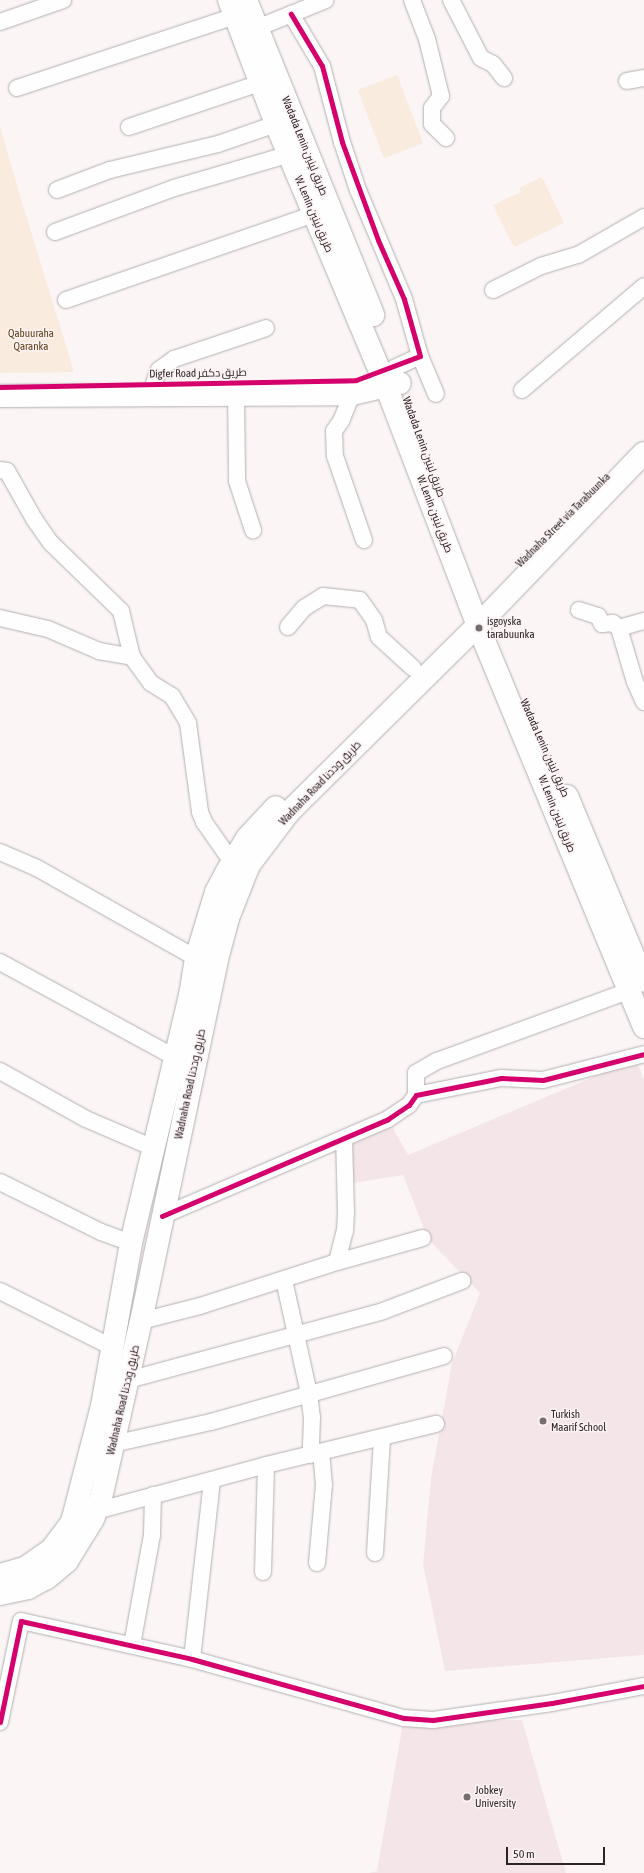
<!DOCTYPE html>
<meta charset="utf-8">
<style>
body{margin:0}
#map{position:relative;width:644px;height:1873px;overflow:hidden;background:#fbf5f6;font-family:"Asap Condensed",Cairo,sans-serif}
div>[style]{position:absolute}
.built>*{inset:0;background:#f4e6e8}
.green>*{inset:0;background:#f9ebdd;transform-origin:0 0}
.roads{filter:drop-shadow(0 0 1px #b4afb0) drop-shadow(0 0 1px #b4afb0)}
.street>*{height:16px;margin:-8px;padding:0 8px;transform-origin:8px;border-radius:8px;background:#fefefe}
.secondary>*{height:22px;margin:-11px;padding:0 11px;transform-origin:11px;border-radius:11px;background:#fefefe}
.cycleway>*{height:5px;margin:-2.5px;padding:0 2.5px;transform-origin:2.5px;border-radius:2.5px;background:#d6006c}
.dots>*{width:11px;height:11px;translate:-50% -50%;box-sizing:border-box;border:2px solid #fdf3f5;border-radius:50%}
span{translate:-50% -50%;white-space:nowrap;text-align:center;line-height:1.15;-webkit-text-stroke:3px #fdf3f5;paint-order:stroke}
.street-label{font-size:11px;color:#2b2526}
.park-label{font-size:11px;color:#614116}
.poi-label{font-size:11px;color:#2b2526}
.left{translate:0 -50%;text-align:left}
.scale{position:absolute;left:506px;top:1847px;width:99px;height:18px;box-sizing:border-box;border:2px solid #2b2526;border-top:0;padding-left:5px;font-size:12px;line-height:14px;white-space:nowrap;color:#2b2526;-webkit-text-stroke:3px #fdf3f5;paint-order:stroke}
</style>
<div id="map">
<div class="built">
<div style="clip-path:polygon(636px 1059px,644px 1080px,644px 1655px,445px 1671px,423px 1564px,431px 1478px,452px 1363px,480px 1293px,428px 1239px,403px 1175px,353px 1183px,350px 1143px,390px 1123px,408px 1155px)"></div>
<div style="clip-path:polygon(522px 1720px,566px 1873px,369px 1873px,377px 1871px,403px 1723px)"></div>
</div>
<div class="green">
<div style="left:397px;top:75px;width:73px;height:42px;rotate:69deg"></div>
<div style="clip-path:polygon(0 126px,18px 189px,74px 372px,0 373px)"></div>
<div style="clip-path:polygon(542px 177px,564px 223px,514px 247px,493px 205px,521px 192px,519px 188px)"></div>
</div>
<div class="roads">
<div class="street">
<div style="left:412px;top:0;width:42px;rotate:69deg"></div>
<div style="left:427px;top:39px;width:59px;rotate:76.2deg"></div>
<div style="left:441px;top:96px;width:15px;rotate:127deg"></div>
<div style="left:432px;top:108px;width:16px;rotate:90deg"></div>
<div style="left:432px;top:124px;width:20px;rotate:45deg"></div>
<div style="left:451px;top:0;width:65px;rotate:62.7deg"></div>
<div style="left:481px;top:58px;width:13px;rotate:27deg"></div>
<div style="left:493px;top:64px;width:18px;rotate:52deg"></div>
<div style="left:291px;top:14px;width:61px;rotate:59.2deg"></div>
<div style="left:322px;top:66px;width:79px;rotate:75.3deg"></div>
<div style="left:342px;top:142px;width:51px;rotate:71.6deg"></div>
<div style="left:358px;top:190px;width:118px;rotate:67.1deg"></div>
<div style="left:404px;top:299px;width:59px;rotate:74.3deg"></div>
<div style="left:420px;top:356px;width:29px;rotate:155deg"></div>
<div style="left:0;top:22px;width:67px;rotate:-19.2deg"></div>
<div style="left:257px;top:28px;width:74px;rotate:-22.1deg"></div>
<div style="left:627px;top:81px;width:17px;rotate:-10deg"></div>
<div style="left:17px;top:88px;width:230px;rotate:-18.3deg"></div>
<div style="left:129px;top:127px;width:138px;rotate:-18.6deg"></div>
<div style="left:57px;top:190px;width:57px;rotate:-20.7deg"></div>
<div style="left:110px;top:170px;width:111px;rotate:-13.5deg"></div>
<div style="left:218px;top:144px;width:61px;rotate:-19deg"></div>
<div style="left:55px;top:232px;width:127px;rotate:-20.3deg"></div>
<div style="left:174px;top:188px;width:121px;rotate:-16.3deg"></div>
<div style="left:493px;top:290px;width:54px;rotate:-26.6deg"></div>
<div style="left:541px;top:266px;width:39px;rotate:-17deg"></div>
<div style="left:578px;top:255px;width:76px;rotate:-29.9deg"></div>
<div style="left:66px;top:300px;width:263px;rotate:-19.1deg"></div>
<div style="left:420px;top:356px;width:41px;rotate:67.2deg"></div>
<div style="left:154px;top:383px;width:14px;rotate:-69deg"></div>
<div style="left:159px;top:370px;width:19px;rotate:-36deg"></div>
<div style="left:174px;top:359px;width:97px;rotate:-18.6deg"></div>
<div style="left:522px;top:390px;width:160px;rotate:-40.4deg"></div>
<div style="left:236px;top:394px;width:87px;rotate:89.3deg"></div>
<div style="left:237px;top:481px;width:52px;rotate:71.9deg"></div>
<div style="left:352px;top:394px;width:29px;rotate:112deg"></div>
<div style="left:341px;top:421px;width:12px;rotate:125deg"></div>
<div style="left:334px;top:431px;width:25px;rotate:88deg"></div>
<div style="left:335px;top:456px;width:89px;rotate:71deg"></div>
<div style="left:0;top:470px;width:7px;rotate:8deg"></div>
<div style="left:7px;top:471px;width:55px;rotate:60.6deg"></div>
<div style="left:34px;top:519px;width:29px;rotate:55deg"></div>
<div style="left:51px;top:543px;width:98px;rotate:44.2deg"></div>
<div style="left:121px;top:611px;width:47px;rotate:76.6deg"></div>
<div style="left:579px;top:610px;width:20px;rotate:18deg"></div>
<div style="left:598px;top:616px;width:9px;rotate:63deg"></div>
<div style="left:602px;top:624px;width:11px;rotate:-5deg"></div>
<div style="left:613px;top:623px;width:8px;rotate:40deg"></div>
<div style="left:619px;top:628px;width:26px;rotate:-16deg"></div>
<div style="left:0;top:618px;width:49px;rotate:12.9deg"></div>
<div style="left:48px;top:629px;width:56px;rotate:23.3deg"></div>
<div style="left:99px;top:651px;width:34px;rotate:10deg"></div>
<div style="left:132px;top:657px;width:32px;rotate:54deg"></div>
<div style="left:151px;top:683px;width:25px;rotate:32deg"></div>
<div style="left:172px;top:696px;width:31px;rotate:59deg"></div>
<div style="left:188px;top:723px;width:90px;rotate:82.3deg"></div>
<div style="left:200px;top:812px;width:11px;rotate:68deg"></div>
<div style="left:204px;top:822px;width:49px;rotate:55deg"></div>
<div style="left:288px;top:627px;width:25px;rotate:-50deg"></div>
<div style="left:304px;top:608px;width:22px;rotate:-32deg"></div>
<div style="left:323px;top:596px;width:37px;rotate:6deg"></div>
<div style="left:360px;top:600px;width:24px;rotate:55deg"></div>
<div style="left:374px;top:620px;width:18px;rotate:74deg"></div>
<div style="left:379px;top:637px;width:46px;rotate:42.4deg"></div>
<div style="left:619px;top:628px;width:56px;rotate:73.5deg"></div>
<div style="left:635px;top:682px;width:22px;rotate:66deg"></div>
<div style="left:0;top:852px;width:40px;rotate:23.4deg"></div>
<div style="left:37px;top:868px;width:183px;rotate:29.5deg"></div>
<div style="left:0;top:962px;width:198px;rotate:28.6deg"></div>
<div style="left:0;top:1071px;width:98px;rotate:29.2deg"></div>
<div style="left:86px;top:1119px;width:74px;rotate:23.1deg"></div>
<div style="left:416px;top:1095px;width:22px;rotate:-90deg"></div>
<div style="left:416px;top:1073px;width:24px;rotate:-30deg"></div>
<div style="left:437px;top:1061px;width:203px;rotate:-20.1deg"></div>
<div style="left:0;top:1182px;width:113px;rotate:26.3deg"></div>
<div style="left:101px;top:1232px;width:32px;rotate:20deg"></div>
<div style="left:162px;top:1216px;width:246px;rotate:-23.2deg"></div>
<div style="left:388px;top:1119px;width:25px;rotate:-34deg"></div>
<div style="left:409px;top:1105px;width:12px;rotate:-55deg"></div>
<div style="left:416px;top:1095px;width:87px;rotate:-11.3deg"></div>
<div style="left:501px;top:1078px;width:42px;rotate:2.7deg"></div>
<div style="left:543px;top:1080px;width:104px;rotate:-14.4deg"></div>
<div style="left:337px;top:1262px;width:32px;rotate:-76deg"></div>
<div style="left:345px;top:1231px;width:18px;rotate:-87deg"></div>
<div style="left:346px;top:1213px;width:74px;rotate:-91.5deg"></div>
<div style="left:284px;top:1280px;width:117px;rotate:77.6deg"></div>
<div style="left:309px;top:1394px;width:23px;rotate:83deg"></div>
<div style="left:312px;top:1417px;width:38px;rotate:92deg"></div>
<div style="left:0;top:1291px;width:127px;rotate:26.6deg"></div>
<div style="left:141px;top:1321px;width:61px;rotate:-14.3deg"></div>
<div style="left:200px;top:1306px;width:144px;rotate:-17.8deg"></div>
<div style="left:337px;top:1262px;width:89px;rotate:-15.6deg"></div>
<div style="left:128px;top:1380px;width:264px;rotate:-15.1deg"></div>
<div style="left:383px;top:1311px;width:85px;rotate:-20.8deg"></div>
<div style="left:113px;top:1444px;width:100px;rotate:-12.7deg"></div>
<div style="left:211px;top:1422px;width:242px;rotate:-15.8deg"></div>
<div style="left:96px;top:1511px;width:176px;rotate:-15.1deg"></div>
<div style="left:266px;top:1465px;width:175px;rotate:-13.6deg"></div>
<div style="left:375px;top:1553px;width:116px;rotate:-86.5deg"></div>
<div style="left:317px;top:1563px;width:78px;rotate:-84.9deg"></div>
<div style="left:324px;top:1485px;width:33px;rotate:-95deg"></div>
<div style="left:263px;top:1572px;width:107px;rotate:-88.4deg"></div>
<div style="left:132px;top:1645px;width:112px;rotate:-79.7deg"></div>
<div style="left:152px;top:1535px;width:40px;rotate:-88.6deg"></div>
<div style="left:192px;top:1659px;width:179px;rotate:-83.6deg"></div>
<div style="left:0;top:1722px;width:103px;rotate:-78.3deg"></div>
<div style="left:21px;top:1621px;width:175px;rotate:12.5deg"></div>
<div style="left:192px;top:1659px;width:220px;rotate:15.6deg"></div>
<div style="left:404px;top:1718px;width:29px;rotate:4deg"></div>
<div style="left:433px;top:1720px;width:120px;rotate:-8.1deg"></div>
<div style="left:552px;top:1703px;width:94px;rotate:-10.5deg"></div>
</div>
<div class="secondary">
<div style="left:229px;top:0;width:133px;rotate:69.2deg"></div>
<div style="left:276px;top:124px;width:284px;rotate:67.2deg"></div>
<div style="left:386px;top:386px;width:257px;rotate:69deg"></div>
<div style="left:478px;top:626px;width:434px;rotate:67.5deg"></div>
<div style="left:246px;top:0;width:340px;rotate:68deg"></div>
<div style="left:0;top:396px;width:352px;rotate:-0.3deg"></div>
<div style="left:352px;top:394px;width:49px;rotate:-12.9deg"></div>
<div style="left:567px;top:796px;width:200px;rotate:67.4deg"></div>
<div style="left:0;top:1575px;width:26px;rotate:-16deg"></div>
<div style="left:25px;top:1568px;width:32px;rotate:-35deg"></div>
<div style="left:51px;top:1550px;width:35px;rotate:-53deg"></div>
<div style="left:72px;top:1522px;width:120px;rotate:-75.5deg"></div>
<div style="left:102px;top:1406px;width:166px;rotate:-79.9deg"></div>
<div style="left:131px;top:1243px;width:254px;rotate:-76.6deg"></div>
<div style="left:190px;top:996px;width:38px;rotate:-81deg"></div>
<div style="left:196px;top:958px;width:69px;rotate:-73.1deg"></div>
<div style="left:216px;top:892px;width:21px;rotate:-62deg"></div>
<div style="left:226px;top:873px;width:41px;rotate:-59deg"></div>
<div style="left:247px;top:838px;width:42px;rotate:-46.9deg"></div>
<div style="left:0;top:1594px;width:29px;rotate:-12deg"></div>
<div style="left:28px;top:1588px;width:21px;rotate:-28deg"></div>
<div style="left:47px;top:1578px;width:26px;rotate:-40deg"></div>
<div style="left:67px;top:1561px;width:49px;rotate:-58.2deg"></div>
<div style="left:93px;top:1519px;width:22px;rotate:-69deg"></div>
<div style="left:101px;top:1498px;width:181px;rotate:-77.3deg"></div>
<div style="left:141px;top:1321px;width:377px;rotate:-78.1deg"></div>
<div style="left:219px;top:952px;width:35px;rotate:-75deg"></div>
<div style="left:228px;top:918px;width:57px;rotate:-68.4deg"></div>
<div style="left:249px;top:865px;width:66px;rotate:-53deg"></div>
<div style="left:289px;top:812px;width:279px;rotate:-44.7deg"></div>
<div style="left:487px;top:616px;width:226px;rotate:-46.1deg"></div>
</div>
</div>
<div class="cycleway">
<div style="left:0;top:387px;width:356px;rotate:-1.1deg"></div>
<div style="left:356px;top:380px;width:68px;rotate:-20.6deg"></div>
<div style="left:420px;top:356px;width:59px;rotate:-105.7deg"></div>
<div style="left:404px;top:299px;width:64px;rotate:-113.8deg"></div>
<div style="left:378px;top:240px;width:104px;rotate:-110.2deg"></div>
<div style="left:342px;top:142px;width:79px;rotate:-104.7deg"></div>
<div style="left:322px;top:66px;width:61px;rotate:-120.8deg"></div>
<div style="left:162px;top:1216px;width:246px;rotate:-23.2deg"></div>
<div style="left:388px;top:1119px;width:25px;rotate:-34deg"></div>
<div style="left:409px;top:1105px;width:12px;rotate:-55deg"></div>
<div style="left:416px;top:1095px;width:87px;rotate:-11.3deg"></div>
<div style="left:501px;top:1078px;width:42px;rotate:2.7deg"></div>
<div style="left:543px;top:1080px;width:104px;rotate:-14.4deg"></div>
<div style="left:0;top:1722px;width:103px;rotate:-78.3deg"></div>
<div style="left:21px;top:1621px;width:175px;rotate:12.5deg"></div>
<div style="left:192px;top:1659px;width:220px;rotate:15.6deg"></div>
<div style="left:404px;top:1718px;width:29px;rotate:4deg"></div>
<div style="left:433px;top:1720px;width:120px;rotate:-8.1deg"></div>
<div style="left:552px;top:1703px;width:94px;rotate:-10.5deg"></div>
</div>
<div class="dots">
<div style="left:479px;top:628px;background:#746e6f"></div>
<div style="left:543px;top:1421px;background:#746e6f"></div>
<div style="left:467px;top:1797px;background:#746e6f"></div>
</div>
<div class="street-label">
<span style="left:305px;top:146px;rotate:68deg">Wadada Lenin طريق لينين</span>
<span style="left:314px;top:214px;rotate:67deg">W. Lenin طريق لينين</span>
<span style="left:198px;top:373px;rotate:-1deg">Digfer Road طريق دكفر</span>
<span style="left:424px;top:447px;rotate:70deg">Wadada Lenin طريق لينين</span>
<span style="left:435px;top:514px;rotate:69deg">W. Lenin طريق لينين</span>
<span style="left:563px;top:520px;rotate:-45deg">Wadnaha Street via Tarabuunka</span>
<span style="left:545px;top:748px;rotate:66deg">Wadada Lenin طريق لينين</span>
<span style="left:320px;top:783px;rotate:-46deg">Wadnaha Road طريق وددنا</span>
<span style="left:557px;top:814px;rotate:68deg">W. Lenin طريق لينين</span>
<span style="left:190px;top:1084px;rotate:-78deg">Wadnaha Road طريق وددنا</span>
<span style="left:123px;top:1400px;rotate:-77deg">Wadnaha Road طريق وددنا</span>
</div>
<div class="park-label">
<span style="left:31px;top:340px">Qabuuraha<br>Qaranka</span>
</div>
<div class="poi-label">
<span class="left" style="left:487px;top:628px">isgoyska<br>tarabuunka</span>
<span class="left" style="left:551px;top:1421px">Turkish<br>Maarif School</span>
<span class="left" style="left:475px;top:1797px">Jobkey<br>University</span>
</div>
<div class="scale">50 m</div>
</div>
